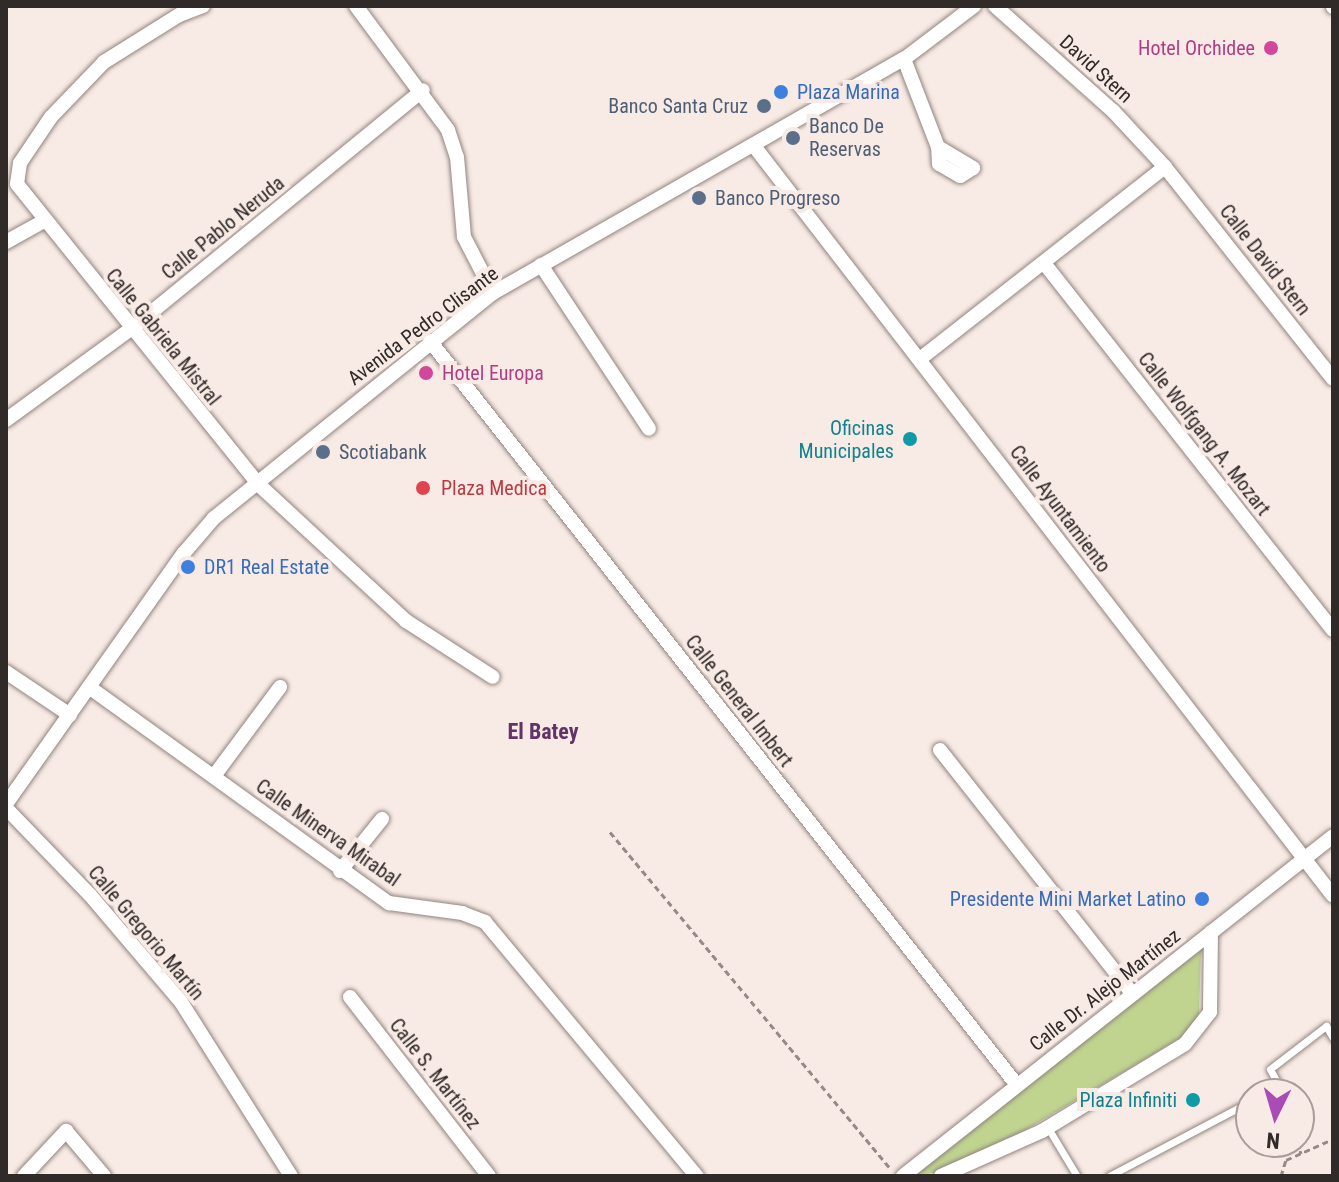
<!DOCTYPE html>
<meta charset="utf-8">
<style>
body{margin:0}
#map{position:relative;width:1339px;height:1182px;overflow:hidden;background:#f8eae5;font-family:"Roboto Condensed",sans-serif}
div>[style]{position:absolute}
.green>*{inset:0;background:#c0d490}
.path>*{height:3px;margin-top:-1.5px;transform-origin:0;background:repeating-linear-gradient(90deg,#948a87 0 6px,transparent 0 10px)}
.roads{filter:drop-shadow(0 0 2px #90847f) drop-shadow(0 0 2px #90847f)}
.service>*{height:7px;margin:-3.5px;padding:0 3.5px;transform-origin:3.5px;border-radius:3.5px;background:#fff}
.minor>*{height:14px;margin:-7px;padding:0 7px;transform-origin:7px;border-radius:7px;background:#fff}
.dots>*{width:22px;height:22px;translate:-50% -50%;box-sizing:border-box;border:4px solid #f8eae5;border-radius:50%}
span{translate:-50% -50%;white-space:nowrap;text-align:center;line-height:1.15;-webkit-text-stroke:8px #f8eae5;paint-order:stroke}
.hotel-label{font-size:20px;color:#b23c85}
.right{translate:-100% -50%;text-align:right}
.left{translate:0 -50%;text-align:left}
.street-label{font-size:20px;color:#302a29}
.shop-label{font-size:20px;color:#366cbe}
.service-label{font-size:20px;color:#4e5e75}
.culture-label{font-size:20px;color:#0d838f}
.health-label{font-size:20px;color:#be3a42}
.neighbourhood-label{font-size:22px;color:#613366;font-weight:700}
.frame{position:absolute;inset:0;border:8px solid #302a29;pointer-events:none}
.north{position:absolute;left:1235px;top:1078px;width:80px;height:80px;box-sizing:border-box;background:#f8eae5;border:2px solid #a89d9a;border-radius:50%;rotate:185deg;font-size:22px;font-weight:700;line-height:32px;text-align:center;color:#302a29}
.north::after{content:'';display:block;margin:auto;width:28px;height:36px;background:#aa4cb5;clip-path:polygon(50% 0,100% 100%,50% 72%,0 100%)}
</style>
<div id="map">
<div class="green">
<div style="clip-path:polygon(1201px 946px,1199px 1019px,1179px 1039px,963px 1167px,917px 1176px,912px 1172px)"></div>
</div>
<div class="path">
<div style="left:610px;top:832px;width:436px;rotate:50.2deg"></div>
<div style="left:1295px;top:1142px;width:13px;rotate:61deg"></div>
<div style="left:1281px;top:1176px;width:17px;rotate:-73deg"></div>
<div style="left:1286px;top:1160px;width:51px;rotate:-24.1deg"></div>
</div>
<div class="roads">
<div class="service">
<div style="left:1265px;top:1094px;width:16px;rotate:-30deg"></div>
<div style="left:1279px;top:1086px;width:19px;rotate:-118deg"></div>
<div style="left:1270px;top:1069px;width:71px;rotate:-37.5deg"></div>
<div style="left:1326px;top:1026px;width:14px;rotate:60deg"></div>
<div style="left:1048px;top:1128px;width:56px;rotate:58.9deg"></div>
<div style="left:1109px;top:1176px;width:161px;rotate:-27.8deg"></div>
</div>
<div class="minor">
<div style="left:203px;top:6px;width:26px;rotate:159deg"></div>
<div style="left:179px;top:15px;width:89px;rotate:147.9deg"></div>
<div style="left:104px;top:62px;width:76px;rotate:133.9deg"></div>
<div style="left:51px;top:117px;width:55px;rotate:124deg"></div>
<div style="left:20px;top:163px;width:21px;rotate:98deg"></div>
<div style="left:17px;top:184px;width:383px;rotate:51.2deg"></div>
<div style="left:257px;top:483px;width:203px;rotate:42.8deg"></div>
<div style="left:406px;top:621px;width:103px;rotate:32.8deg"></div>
<div style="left:356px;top:6px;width:154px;rotate:53.4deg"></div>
<div style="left:448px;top:130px;width:28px;rotate:72deg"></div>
<div style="left:457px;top:157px;width:80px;rotate:85deg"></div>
<div style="left:464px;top:237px;width:63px;rotate:62.6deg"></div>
<div style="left:995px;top:6px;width:158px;rotate:41.7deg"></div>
<div style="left:1113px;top:111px;width:76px;rotate:47.1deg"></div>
<div style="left:1165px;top:167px;width:270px;rotate:51.6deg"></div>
<div style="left:1333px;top:6px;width:1px;rotate:90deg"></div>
<div style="left:904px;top:59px;width:94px;rotate:68.9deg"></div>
<div style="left:938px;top:147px;width:41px;rotate:31deg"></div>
<div style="left:973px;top:168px;width:15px;rotate:148deg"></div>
<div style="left:960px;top:176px;width:24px;rotate:-150deg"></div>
<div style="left:939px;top:164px;width:17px;rotate:-93deg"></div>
<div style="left:754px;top:146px;width:947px;rotate:52.33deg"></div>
<div style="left:6px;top:242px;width:43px;rotate:-28.9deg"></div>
<div style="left:1044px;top:263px;width:467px;rotate:51.8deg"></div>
<div style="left:541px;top:265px;width:196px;rotate:56.6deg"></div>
<div style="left:430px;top:341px;width:948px;rotate:51.73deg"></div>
<div style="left:920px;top:359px;width:311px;rotate:-38.1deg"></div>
<div style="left:6px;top:420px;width:155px;rotate:-36.1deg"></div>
<div style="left:131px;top:329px;width:377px;rotate:-39.3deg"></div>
<div style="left:6px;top:672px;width:77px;rotate:33.9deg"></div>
<div style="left:89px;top:687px;width:370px;rotate:35.8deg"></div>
<div style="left:389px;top:903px;width:74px;rotate:7.8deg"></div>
<div style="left:462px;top:913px;width:25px;rotate:21deg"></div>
<div style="left:485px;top:922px;width:331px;rotate:50.2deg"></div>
<div style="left:940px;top:750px;width:311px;rotate:51.7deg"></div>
<div style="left:214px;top:776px;width:111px;rotate:-53.4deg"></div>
<div style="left:6px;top:804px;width:308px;rotate:-54.7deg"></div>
<div style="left:184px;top:553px;width:46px;rotate:-49.4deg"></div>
<div style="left:214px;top:518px;width:358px;rotate:-38.9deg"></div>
<div style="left:493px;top:293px;width:473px;rotate:-29.7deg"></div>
<div style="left:904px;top:59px;width:88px;rotate:-37.1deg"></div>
<div style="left:6px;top:808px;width:121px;rotate:46deg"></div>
<div style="left:90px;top:895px;width:140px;rotate:49.6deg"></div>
<div style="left:181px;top:1002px;width:206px;rotate:57.7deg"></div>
<div style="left:340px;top:871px;width:67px;rotate:-51.1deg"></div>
<div style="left:350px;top:997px;width:227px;rotate:52.2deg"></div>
<div style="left:24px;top:1176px;width:62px;rotate:-47deg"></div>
<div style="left:66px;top:1131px;width:59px;rotate:49.8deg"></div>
<div style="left:903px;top:1176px;width:548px;rotate:-38.33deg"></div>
<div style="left:941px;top:1176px;width:111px;rotate:-24deg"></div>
<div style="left:1042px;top:1131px;width:167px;rotate:-31.3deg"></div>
<div style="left:1185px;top:1044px;width:41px;rotate:-52deg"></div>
<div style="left:1210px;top:1012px;width:80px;rotate:-89.3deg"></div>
</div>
</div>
<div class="dots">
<div style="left:1271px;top:48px;background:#d1479c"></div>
<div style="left:781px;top:92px;background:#3f7fe0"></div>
<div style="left:764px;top:106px;background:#5c6f8a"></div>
<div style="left:793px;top:138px;background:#5c6f8a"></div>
<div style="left:699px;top:198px;background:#5c6f8a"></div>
<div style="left:426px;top:373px;background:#d1479c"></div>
<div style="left:910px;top:439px;background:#0f9aa8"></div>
<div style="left:323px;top:452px;background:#5c6f8a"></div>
<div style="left:423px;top:488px;background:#e0444e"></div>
<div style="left:188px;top:567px;background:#3f7fe0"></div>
<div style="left:1202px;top:899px;background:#3f7fe0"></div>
<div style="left:1193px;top:1100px;background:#0f9aa8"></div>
</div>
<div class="hotel-label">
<span class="right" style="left:1255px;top:48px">Hotel Orchidee</span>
<span class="left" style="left:442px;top:373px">Hotel Europa</span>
</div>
<div class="street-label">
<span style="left:1096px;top:69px;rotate:42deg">David Stern</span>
<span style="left:223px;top:228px;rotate:-39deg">Calle Pablo Neruda</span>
<span style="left:1265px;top:260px;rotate:52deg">Calle David Stern</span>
<span style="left:423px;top:326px;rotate:-37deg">Avenida Pedro Clisante</span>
<span style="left:163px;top:337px;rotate:51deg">Calle Gabriela Mistral</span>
<span style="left:1204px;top:434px;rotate:52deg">Calle Wolfgang A. Mozart</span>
<span style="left:1060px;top:509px;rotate:53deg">Calle Ayuntamiento</span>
<span style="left:739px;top:701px;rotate:52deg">Calle General Imbert</span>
<span style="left:328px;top:833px;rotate:35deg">Calle Minerva Mirabal</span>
<span style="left:146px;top:933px;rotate:50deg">Calle Gregorio Martín</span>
<span style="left:1105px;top:990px;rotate:-38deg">Calle Dr. Alejo Martínez</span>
<span style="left:435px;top:1074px;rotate:52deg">Calle S. Martínez</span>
</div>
<div class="shop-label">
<span class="left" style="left:797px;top:92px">Plaza Marina</span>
<span class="left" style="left:204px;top:567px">DR1 Real Estate</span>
<span class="right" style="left:1186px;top:899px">Presidente Mini Market Latino</span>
</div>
<div class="service-label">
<span class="right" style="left:748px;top:106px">Banco Santa Cruz</span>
<span class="left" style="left:809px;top:138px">Banco De<br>Reservas</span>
<span class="left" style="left:715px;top:198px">Banco Progreso</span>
<span class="left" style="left:339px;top:452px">Scotiabank</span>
</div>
<div class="culture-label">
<span class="right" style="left:894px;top:440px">Oficinas<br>Municipales</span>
<span class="right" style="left:1177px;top:1100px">Plaza Infiniti</span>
</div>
<div class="health-label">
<span class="left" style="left:441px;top:488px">Plaza Medica</span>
</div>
<div class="neighbourhood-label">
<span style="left:543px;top:732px">El Batey</span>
</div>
<div class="frame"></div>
<div class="north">N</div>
</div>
